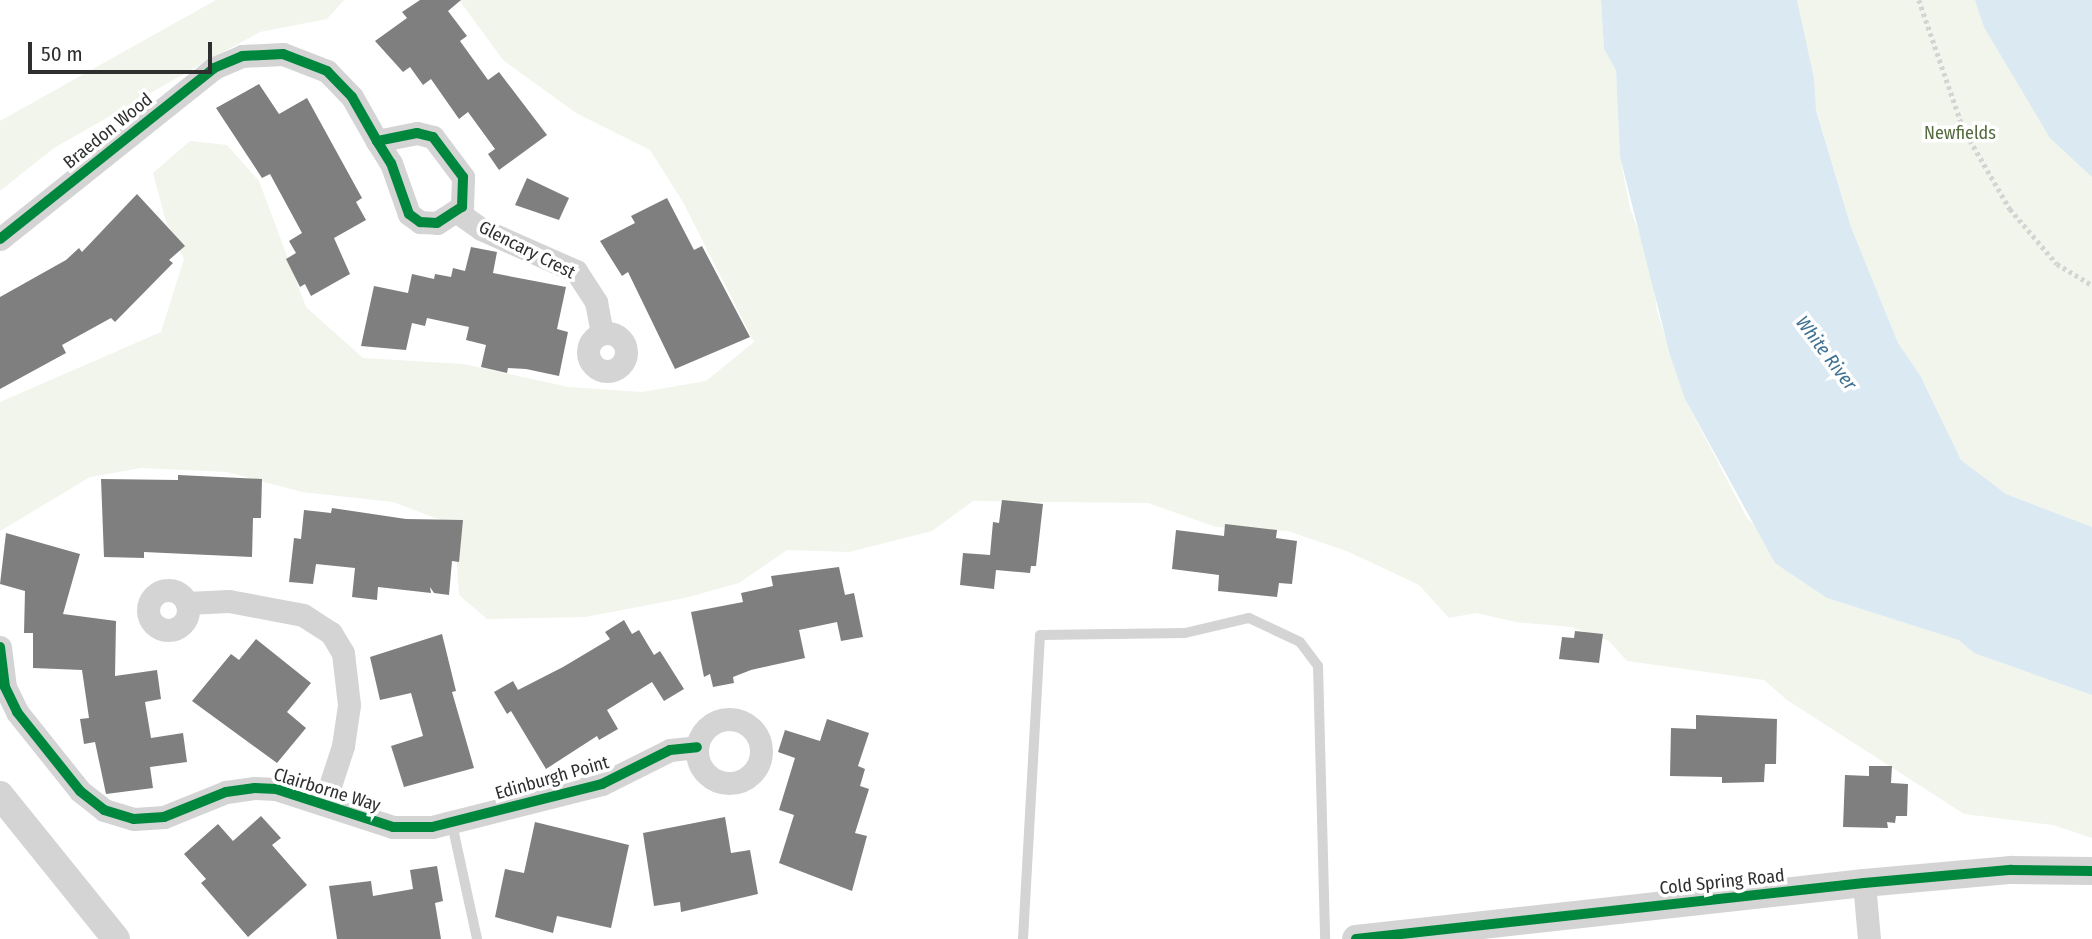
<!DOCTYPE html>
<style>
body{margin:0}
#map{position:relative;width:2092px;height:939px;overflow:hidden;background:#fff;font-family:"Fira Sans Condensed",sans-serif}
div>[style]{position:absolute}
.green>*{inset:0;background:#f1f5ec}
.water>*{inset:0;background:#dae9f2}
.building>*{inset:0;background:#7f7f7f}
.path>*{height:4.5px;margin-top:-2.25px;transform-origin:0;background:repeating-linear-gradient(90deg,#d4d4d4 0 3.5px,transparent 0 7px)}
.service>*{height:10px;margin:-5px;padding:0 5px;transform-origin:5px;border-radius:5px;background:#d4d4d4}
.minor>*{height:23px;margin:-11.5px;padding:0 11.5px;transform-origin:11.5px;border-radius:11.5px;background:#d4d4d4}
.minor>.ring{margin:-11.5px;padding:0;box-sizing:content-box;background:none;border:23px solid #d4d4d4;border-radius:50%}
.tertiary>*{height:28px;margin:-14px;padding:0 14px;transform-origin:14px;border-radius:14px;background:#d4d4d4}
.cycleway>*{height:10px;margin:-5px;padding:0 5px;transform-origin:5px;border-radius:5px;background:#00873e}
span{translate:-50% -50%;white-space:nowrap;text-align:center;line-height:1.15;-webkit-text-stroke:7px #fff;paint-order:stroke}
.street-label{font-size:18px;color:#2f2f2f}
.park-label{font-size:18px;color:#536b3d}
.water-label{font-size:19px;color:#3e7191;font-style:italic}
.scale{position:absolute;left:28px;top:42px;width:184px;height:32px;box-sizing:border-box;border:4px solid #2f2f2f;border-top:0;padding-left:9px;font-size:21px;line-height:24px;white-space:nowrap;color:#2f2f2f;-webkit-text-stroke:5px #fff;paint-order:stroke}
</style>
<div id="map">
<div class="green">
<div style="clip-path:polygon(216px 0,344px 0,327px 19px,260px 32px,212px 58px,54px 148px,0 191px,0 121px)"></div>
<div style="clip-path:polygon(459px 0,1601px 0,1604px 49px,1616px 69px,1620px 157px,1630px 208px,1652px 269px,1657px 311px,1685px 399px,1747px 518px,1827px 598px,1960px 640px,1974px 653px,2092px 695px,2092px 838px,2053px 825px,1964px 814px,1787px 700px,1764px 680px,1627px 661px,1609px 641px,1572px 627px,1516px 622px,1476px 613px,1449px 618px,1419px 585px,1349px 552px,1288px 531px,1216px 527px,1148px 503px,973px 501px,932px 531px,849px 552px,787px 550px,739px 583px,685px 598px,585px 617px,487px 619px,459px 595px,455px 536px,441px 520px,393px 502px,302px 492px,227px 472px,141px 468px,90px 477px,0 531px,0 402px,161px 332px,184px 259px,165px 218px,153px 173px,190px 141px,227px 145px,259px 181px,306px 307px,363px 358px,463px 364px,569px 387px,642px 392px,706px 381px,754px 342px,683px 202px,650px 150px,576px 113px,503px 60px)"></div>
<div style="clip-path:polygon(1797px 0,2092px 0,2092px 527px,2006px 494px,1961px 460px,1920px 375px,1898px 343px,1851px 227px,1816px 109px)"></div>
</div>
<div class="water">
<div style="clip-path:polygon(1601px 0,1797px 0,1814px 79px,1816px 110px,1851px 227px,1898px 343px,1920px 375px,1961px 460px,2006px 494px,2092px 527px,2092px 695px,1974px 653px,1959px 640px,1827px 598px,1775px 563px,1685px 399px,1670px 355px,1620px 157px,1616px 70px,1604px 49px)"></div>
<div style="clip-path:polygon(1975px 0,2092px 0,2092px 177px,2050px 138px,1984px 27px)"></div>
</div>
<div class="building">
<div style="clip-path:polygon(420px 0,461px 0,448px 11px,467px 36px,460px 41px,488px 80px,499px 72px,547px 135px,499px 170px,488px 154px,495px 149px,468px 112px,459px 119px,431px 79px,423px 85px,410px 67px,403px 72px,375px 41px,407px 18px,402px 12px)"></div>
<div style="clip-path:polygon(259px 84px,279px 114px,307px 98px,362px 198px,356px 202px,366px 220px,334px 238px,350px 274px,311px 296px,305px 284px,300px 287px,286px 259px,296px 253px,289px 241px,302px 233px,270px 174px,262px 178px,216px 108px)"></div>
<div style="clip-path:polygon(527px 178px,569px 198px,559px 220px,515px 205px)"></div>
<div style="clip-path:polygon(137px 194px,185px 246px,169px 260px,173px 263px,115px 322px,111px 318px,62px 345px,66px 353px,0 389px,0 297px,66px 260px,79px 248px,82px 252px)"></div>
<div style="clip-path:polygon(667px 198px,694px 250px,702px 246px,750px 337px,675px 369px,628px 272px,622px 276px,600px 241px,635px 223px,631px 216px)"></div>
<div style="clip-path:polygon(471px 247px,497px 252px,493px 273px,566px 287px,557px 329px,568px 332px,559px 376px,526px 369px,508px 368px,507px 373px,481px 367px,486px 345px,466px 340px,469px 327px,427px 318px,425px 326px,412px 323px,406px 350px,361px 346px,374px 286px,408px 293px,412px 274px,434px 279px,435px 274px,451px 277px,453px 268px,465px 271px)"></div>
<div style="clip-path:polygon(178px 475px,262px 479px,261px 518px,253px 518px,252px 557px,144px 552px,144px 558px,104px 557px,101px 479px,178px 480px)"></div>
<div style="clip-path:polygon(1002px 500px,1043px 504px,1036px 566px,1031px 566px,1030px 573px,996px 570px,994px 589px,960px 585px,963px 553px,990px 555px,993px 522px,999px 523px)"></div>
<div style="clip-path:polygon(332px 508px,406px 519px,463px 520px,459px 562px,452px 561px,449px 595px,434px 593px,430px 587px,431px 593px,378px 587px,377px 600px,352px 597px,355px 568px,316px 564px,313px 584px,289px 582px,294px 538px,301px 539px,304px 510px,331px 513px)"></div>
<div style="clip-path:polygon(1225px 524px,1277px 530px,1276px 538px,1297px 541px,1292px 584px,1279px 583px,1277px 597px,1218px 591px,1219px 575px,1172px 569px,1176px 530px,1224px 536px)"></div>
<div style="clip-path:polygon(6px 533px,80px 554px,63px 614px,116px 621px,115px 676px,157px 670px,161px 699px,145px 702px,151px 738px,183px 733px,187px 762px,150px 767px,153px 788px,106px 794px,95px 742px,84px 744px,80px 719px,89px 718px,82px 670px,33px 668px,33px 633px,24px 633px,25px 591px,0 584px)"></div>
<div style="clip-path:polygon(839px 567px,845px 595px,854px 593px,863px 637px,841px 641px,837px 622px,799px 630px,805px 658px,751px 670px,733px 677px,734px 683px,713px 687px,710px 674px,704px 677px,691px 612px,743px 602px,741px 593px,773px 586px,771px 576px)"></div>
<div style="clip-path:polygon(624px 620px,632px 634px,639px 630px,654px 655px,660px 651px,684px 689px,664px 701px,652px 682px,607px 710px,618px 729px,599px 740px,597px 736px,546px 769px,511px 711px,507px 714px,494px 692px,513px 681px,518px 690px,563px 667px,610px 639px,605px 632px)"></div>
<div style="clip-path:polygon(1575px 631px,1603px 634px,1599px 663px,1559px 659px,1562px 637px,1574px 638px)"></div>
<div style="clip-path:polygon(442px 634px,456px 691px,452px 692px,474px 768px,404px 787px,391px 746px,423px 736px,411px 693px,380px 700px,370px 657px)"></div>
<div style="clip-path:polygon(256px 639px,311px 683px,287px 712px,306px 728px,277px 763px,192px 701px,231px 654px,239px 660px)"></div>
<div style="clip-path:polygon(1696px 715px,1777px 719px,1776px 764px,1765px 764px,1764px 782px,1722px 783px,1722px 777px,1670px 776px,1671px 728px,1696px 729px)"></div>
<div style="clip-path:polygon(827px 719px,869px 733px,858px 766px,865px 769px,860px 786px,869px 789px,855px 833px,867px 836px,852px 891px,779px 863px,794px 815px,779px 810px,795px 758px,778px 752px,785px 730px,820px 741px)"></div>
<div style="clip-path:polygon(1869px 766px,1892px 766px,1891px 783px,1908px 784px,1907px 816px,1896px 816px,1895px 823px,1887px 822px,1888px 828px,1843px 827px,1845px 775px,1869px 776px)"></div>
<div style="clip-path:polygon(261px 816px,281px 838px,272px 845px,307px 885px,248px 937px,201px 883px,206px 879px,184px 854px,218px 824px,233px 841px)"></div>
<div style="clip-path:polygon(725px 817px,731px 853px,750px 850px,758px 894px,681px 912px,680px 902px,654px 906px,643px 833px)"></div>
<div style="clip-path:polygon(535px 822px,629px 845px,611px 928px,557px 916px,553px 933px,495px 917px,505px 869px,524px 873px)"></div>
<div style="clip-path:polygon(437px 866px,443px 901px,435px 903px,441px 939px,337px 939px,329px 886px,371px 881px,373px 896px,413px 889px,410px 870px)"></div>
</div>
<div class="path">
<div style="left:1919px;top:0;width:135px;rotate:71deg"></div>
<div style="left:1963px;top:128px;width:94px;rotate:59.9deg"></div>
<div style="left:2010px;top:209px;width:72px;rotate:49.5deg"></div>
<div style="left:2057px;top:264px;width:41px;rotate:31deg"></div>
</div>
<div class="service">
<div style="left:452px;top:824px;width:118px;rotate:77.7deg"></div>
<div style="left:1023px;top:939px;width:304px;rotate:-86.8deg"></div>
<div style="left:1040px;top:635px;width:145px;rotate:-0.8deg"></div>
<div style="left:1185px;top:633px;width:66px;rotate:-13.2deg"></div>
<div style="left:1249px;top:618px;width:56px;rotate:25.2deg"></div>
<div style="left:1300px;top:642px;width:30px;rotate:53deg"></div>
<div style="left:1318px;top:666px;width:273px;rotate:88.5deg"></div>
</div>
<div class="minor">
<div style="left:457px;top:212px;width:29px;rotate:35deg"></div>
<div style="left:481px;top:229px;width:104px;rotate:23.9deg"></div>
<div style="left:576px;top:271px;width:37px;rotate:57deg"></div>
<div style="left:596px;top:302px;width:32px;rotate:79deg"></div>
<div style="left:0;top:239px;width:274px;rotate:-38.6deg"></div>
<div style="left:214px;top:68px;width:30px;rotate:-23deg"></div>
<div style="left:242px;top:56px;width:41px;rotate:-2.8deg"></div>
<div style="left:283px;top:54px;width:47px;rotate:21.1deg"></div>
<div style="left:327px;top:71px;width:36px;rotate:46deg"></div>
<div style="left:352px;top:97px;width:51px;rotate:60.4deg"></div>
<div style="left:377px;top:141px;width:26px;rotate:58deg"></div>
<div style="left:391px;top:163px;width:54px;rotate:70.6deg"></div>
<div style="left:409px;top:214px;width:14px;rotate:36deg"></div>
<div style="left:420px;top:222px;width:17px;rotate:3deg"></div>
<div style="left:437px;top:223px;width:30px;rotate:-33deg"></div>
<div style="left:462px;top:207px;width:30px;rotate:-88deg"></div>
<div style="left:463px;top:177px;width:50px;rotate:-126.9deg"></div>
<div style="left:433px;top:137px;width:16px;rotate:-166deg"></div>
<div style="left:417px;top:133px;width:41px;rotate:168.7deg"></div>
<div class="ring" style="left:588px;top:333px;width:15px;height:15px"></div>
<div class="ring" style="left:148px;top:590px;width:17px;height:17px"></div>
<div style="left:187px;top:603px;width:42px;rotate:-2.7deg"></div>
<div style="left:229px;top:601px;width:75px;rotate:10.7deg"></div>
<div style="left:303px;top:615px;width:33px;rotate:33deg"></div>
<div style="left:331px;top:633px;width:23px;rotate:59deg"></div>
<div style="left:343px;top:653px;width:52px;rotate:83.4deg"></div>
<div style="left:349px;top:705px;width:41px;rotate:98.3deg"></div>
<div style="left:343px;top:746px;width:61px;rotate:108.1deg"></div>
<div style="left:0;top:647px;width:40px;rotate:82.9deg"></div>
<div style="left:5px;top:687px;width:28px;rotate:64deg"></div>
<div style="left:17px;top:712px;width:101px;rotate:51.4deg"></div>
<div style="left:80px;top:791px;width:31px;rotate:38deg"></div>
<div style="left:104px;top:810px;width:31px;rotate:17deg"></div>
<div style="left:134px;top:819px;width:30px;rotate:-4deg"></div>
<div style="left:164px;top:817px;width:67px;rotate:-22deg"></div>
<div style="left:226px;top:792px;width:29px;rotate:-8deg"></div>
<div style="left:255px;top:788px;width:21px;rotate:3deg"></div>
<div style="left:276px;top:789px;width:123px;rotate:18deg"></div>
<div style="left:393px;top:827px;width:39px"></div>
<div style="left:432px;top:827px;width:175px;rotate:-14.2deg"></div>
<div style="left:602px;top:784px;width:76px;rotate:-26.6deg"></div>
<div style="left:670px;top:750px;width:27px;rotate:-6deg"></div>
<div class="ring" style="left:697px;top:719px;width:41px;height:41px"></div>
<div style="left:1864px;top:883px;width:56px;rotate:84.9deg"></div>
</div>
<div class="tertiary">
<div style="left:0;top:795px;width:185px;rotate:51.1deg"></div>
<div style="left:1356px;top:939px;width:511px;rotate:-6.29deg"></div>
<div style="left:1864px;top:883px;width:148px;rotate:-5.1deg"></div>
<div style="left:2011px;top:870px;width:81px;rotate:0.7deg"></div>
</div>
<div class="cycleway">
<div style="left:0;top:239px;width:274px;rotate:-38.6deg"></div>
<div style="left:214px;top:68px;width:30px;rotate:-23deg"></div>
<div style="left:242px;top:56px;width:41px;rotate:-2.8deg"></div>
<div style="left:283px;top:54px;width:47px;rotate:21.1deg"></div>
<div style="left:327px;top:71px;width:36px;rotate:46deg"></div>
<div style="left:352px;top:97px;width:51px;rotate:60.4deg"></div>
<div style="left:377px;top:141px;width:26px;rotate:58deg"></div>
<div style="left:391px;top:163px;width:54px;rotate:70.6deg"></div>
<div style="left:409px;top:214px;width:14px;rotate:36deg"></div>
<div style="left:420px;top:222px;width:17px;rotate:3deg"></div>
<div style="left:437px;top:223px;width:30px;rotate:-33deg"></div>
<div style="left:462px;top:207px;width:30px;rotate:-88deg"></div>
<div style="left:463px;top:177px;width:50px;rotate:-126.9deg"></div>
<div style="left:433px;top:137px;width:16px;rotate:-166deg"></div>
<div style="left:417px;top:133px;width:41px;rotate:168.7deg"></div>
<div style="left:0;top:647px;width:40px;rotate:82.9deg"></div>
<div style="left:5px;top:687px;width:28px;rotate:64deg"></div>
<div style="left:17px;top:712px;width:101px;rotate:51.4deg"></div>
<div style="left:80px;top:791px;width:31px;rotate:38deg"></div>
<div style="left:104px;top:810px;width:31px;rotate:17deg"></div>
<div style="left:134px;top:819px;width:30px;rotate:-4deg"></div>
<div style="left:164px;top:817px;width:67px;rotate:-22deg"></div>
<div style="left:226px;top:792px;width:29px;rotate:-8deg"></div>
<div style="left:255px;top:788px;width:21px;rotate:3deg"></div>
<div style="left:276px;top:789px;width:123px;rotate:18deg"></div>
<div style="left:393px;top:827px;width:39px"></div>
<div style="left:432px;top:827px;width:175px;rotate:-14.2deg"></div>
<div style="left:602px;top:784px;width:76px;rotate:-26.6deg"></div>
<div style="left:670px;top:750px;width:27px;rotate:-6deg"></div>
<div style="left:1356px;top:939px;width:511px;rotate:-6.29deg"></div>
<div style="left:1864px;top:883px;width:148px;rotate:-5.1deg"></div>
<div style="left:2011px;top:870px;width:81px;rotate:0.7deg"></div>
</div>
<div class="street-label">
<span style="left:108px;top:131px;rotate:-39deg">Braedon Wood</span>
<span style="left:527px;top:250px;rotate:27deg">Glencary Crest</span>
<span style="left:552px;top:778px;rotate:-16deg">Edinburgh Point</span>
<span style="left:327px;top:790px;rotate:17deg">Clairborne Way</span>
<span style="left:1722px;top:882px;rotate:-6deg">Cold Spring Road</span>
</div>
<div class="park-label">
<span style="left:1960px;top:133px">Newfields</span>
</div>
<div class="water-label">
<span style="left:1826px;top:353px;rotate:53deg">White River</span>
</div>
<div class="scale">50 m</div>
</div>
